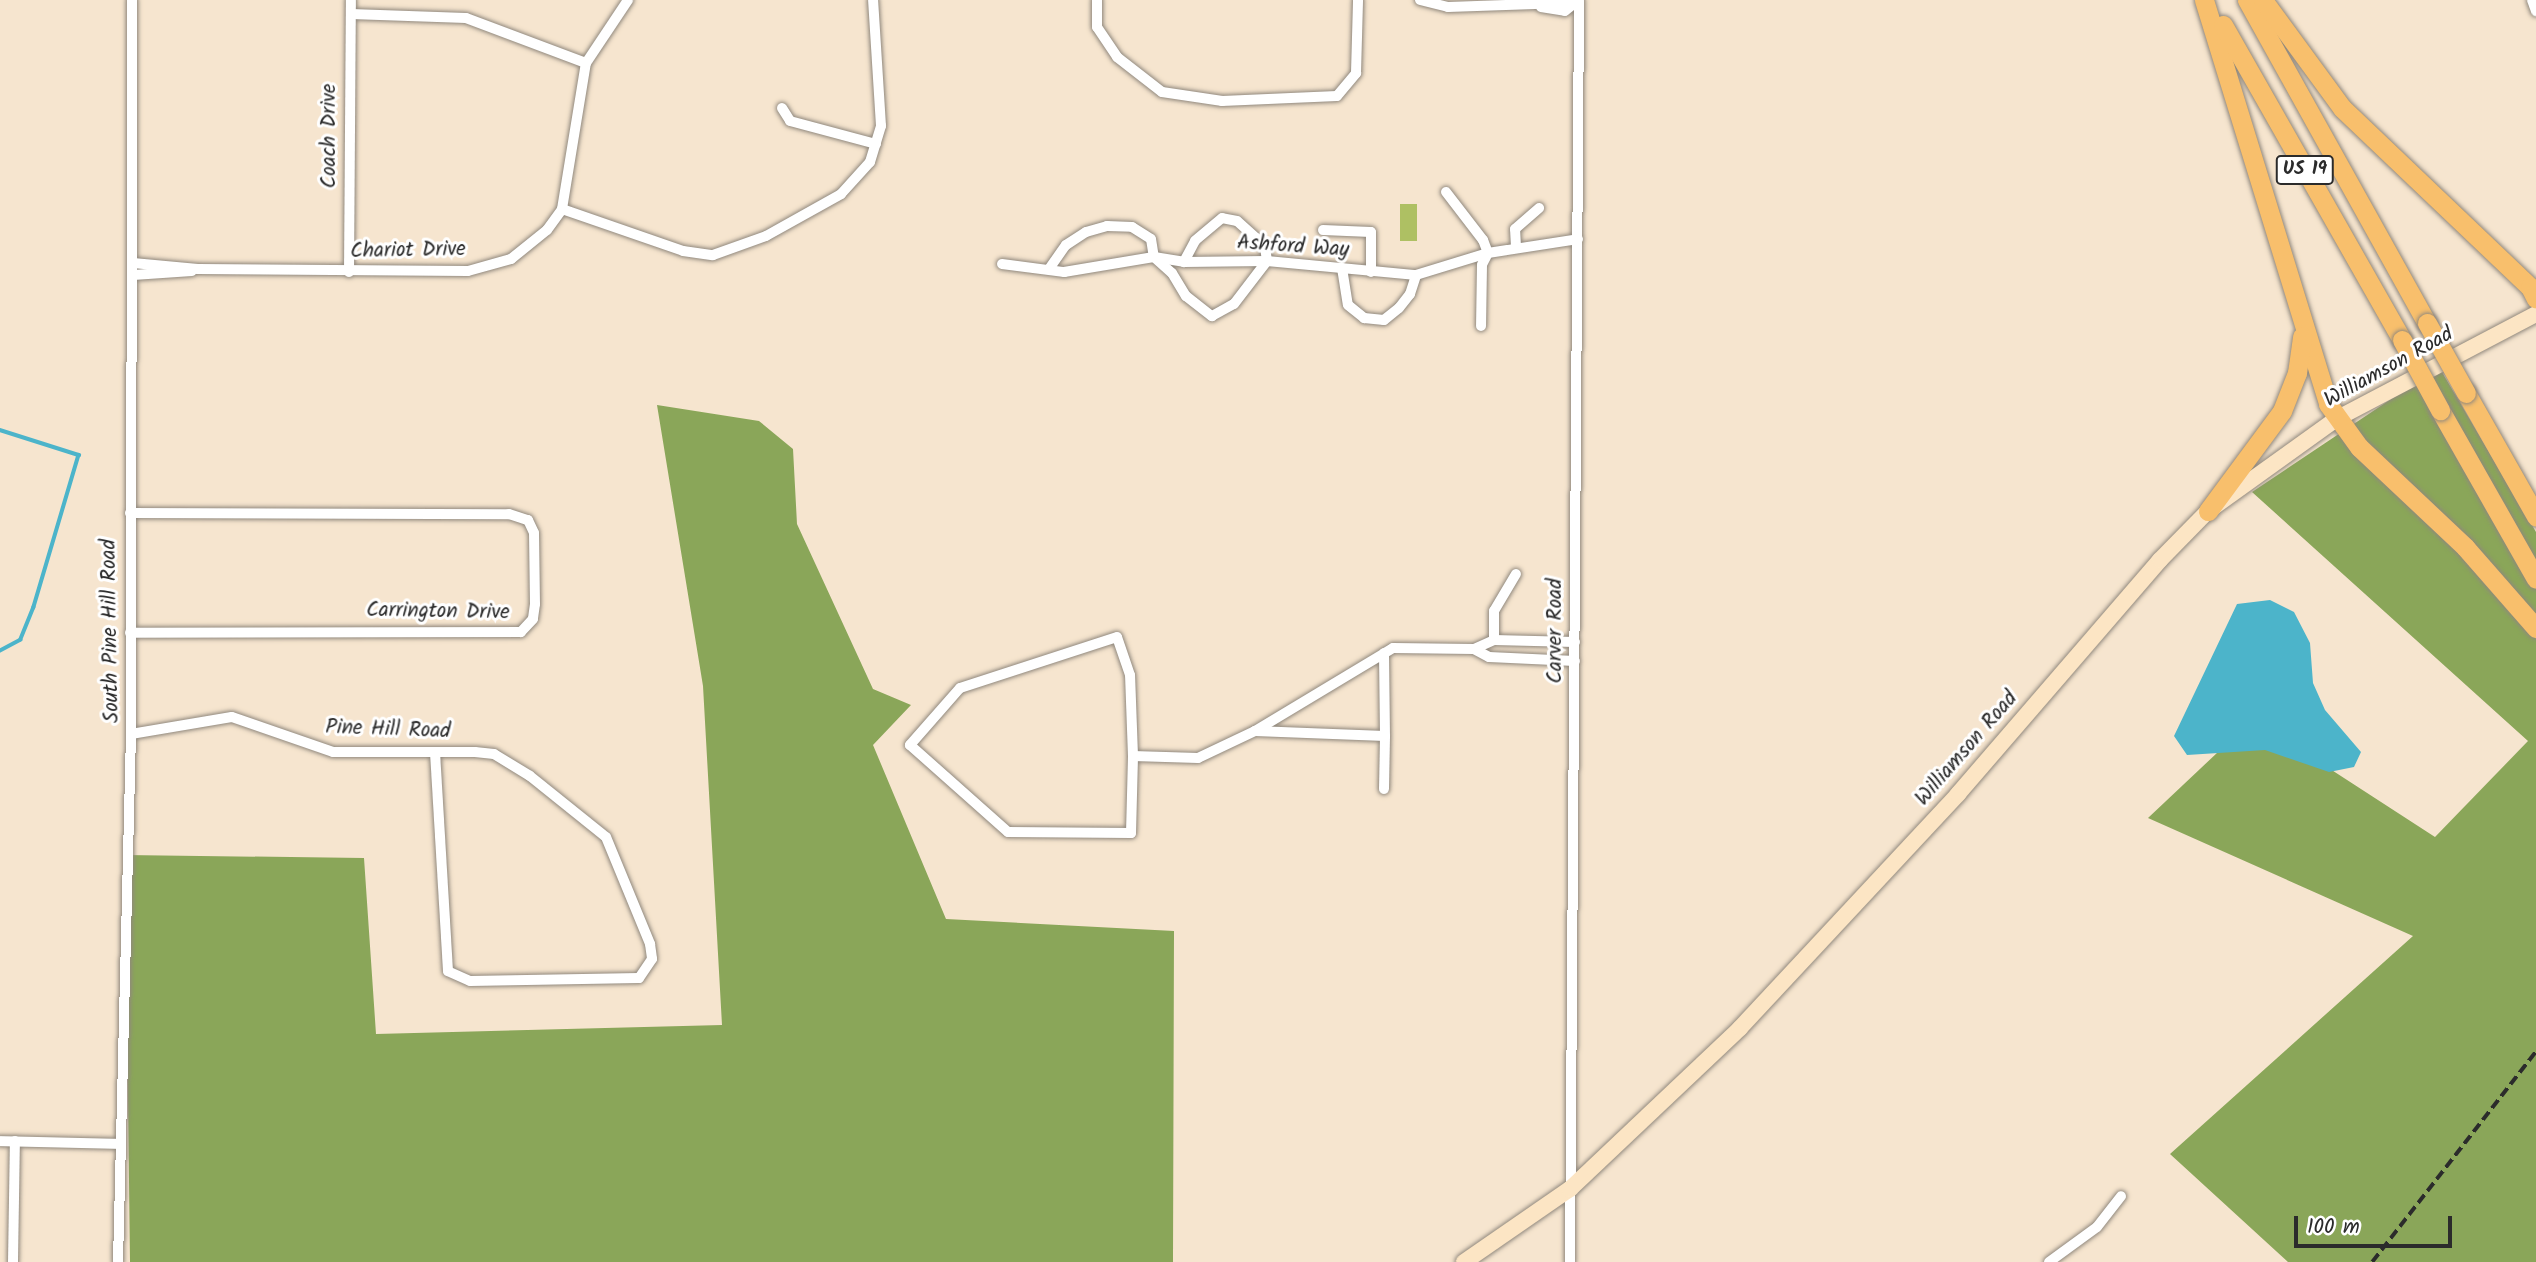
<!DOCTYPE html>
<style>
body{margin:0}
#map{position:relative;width:2536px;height:1262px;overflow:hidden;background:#f6e5cf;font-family:Kalam,sans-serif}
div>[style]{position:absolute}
.green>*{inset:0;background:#aec063;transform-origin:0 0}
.forest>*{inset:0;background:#8aa659}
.water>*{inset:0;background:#4cb4ca}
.stream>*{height:3.5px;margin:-1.75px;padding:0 1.75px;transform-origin:1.75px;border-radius:1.75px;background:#4cb4ca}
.roads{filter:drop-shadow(0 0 2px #90887d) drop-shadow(0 0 2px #90887d)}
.street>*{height:10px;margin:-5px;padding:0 5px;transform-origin:5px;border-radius:5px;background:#fff}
.secondary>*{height:16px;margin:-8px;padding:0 8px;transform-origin:8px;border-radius:8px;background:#fce5c4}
.highway>*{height:19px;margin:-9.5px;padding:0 9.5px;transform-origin:9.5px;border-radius:9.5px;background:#f8bf6c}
.rail>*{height:3.5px;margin-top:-1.75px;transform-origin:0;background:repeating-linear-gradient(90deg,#2b2b2b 0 10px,transparent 0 15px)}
.bridges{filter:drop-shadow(0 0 2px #90887d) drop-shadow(0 0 2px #90887d)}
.highway-bridge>*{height:19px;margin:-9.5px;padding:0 9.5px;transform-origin:9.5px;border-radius:9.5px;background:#f8bf6c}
span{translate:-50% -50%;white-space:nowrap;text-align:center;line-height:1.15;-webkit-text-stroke:6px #fff;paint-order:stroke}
.shield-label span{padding:2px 5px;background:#fff;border:2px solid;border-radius:5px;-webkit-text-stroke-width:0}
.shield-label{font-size:19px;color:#2b2b2b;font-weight:700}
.street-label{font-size:21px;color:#2b2b2b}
.scale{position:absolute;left:2294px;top:1216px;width:158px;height:32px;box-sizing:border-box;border:4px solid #2b2b2b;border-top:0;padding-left:9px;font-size:21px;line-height:24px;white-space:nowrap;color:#2b2b2b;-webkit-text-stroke:5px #fff;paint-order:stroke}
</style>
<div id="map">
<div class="green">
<div style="left:1400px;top:204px;width:17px;height:37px"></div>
</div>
<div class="forest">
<div style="clip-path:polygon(2439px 367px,2536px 532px,2536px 1262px,2288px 1262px,2170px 1154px,2413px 936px,2148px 818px,2253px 719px,2435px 837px,2528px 741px,2252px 492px)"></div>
<div style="clip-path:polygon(657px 405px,759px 421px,793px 449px,797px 524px,873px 689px,911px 705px,873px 745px,946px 919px,1174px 931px,1173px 1262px,130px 1262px,125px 855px,364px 858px,376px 1034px,722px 1025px,703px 686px)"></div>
</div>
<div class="water">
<div style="clip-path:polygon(2270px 600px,2294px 612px,2310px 643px,2313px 683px,2325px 710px,2361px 752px,2354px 767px,2329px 772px,2265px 750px,2187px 755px,2174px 736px,2237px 604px)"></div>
</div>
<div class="stream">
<div style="left:0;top:430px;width:83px;rotate:17.6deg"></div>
<div style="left:79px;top:455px;width:159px;rotate:106.5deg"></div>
<div style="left:34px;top:607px;width:35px;rotate:112deg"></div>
<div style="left:21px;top:640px;width:24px;rotate:152deg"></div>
</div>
<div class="roads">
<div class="street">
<div style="left:1097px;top:0;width:27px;rotate:90deg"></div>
<div style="left:1097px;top:27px;width:36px;rotate:56deg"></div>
<div style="left:1117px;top:57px;width:57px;rotate:37.9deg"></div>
<div style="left:1162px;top:92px;width:61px;rotate:8.5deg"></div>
<div style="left:1222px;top:101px;width:115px;rotate:-2.5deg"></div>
<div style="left:1337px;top:96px;width:30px;rotate:-50deg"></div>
<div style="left:1356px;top:73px;width:73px;rotate:-88.4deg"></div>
<div style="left:1420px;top:0;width:29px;rotate:14deg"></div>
<div style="left:1448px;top:7px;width:116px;rotate:-2deg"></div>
<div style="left:1564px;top:3px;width:15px;rotate:11deg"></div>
<div style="left:2532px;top:0;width:12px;rotate:70deg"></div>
<div style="left:1541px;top:7px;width:24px;rotate:9deg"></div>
<div style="left:1565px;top:11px;width:8px;rotate:-40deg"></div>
<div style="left:351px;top:14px;width:115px;rotate:2deg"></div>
<div style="left:466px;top:18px;width:128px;rotate:20.6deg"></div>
<div style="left:782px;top:108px;width:15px;rotate:58deg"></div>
<div style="left:790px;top:121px;width:89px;rotate:15deg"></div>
<div style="left:1446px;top:192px;width:61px;rotate:52.4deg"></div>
<div style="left:1483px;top:240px;width:14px;rotate:69deg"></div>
<div style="left:1488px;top:253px;width:13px;rotate:117deg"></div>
<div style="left:1482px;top:265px;width:61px;rotate:90.9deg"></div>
<div style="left:562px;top:209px;width:128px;rotate:19.1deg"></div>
<div style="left:683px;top:251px;width:30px;rotate:8deg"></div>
<div style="left:713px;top:255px;width:56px;rotate:-19.7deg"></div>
<div style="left:766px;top:236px;width:86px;rotate:-29.2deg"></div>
<div style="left:841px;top:194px;width:43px;rotate:-47.8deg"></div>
<div style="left:870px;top:162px;width:38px;rotate:-73deg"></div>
<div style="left:881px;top:126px;width:126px;rotate:-93.6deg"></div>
<div style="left:1323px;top:230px;width:48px;rotate:2.4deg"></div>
<div style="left:1371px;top:232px;width:40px;rotate:90deg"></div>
<div style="left:1516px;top:247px;width:18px;rotate:-93deg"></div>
<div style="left:1515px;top:229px;width:32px;rotate:-41deg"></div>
<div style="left:133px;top:263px;width:65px;rotate:5.3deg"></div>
<div style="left:198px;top:269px;width:270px;rotate:0.4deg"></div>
<div style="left:468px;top:271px;width:45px;rotate:-15.6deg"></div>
<div style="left:511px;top:259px;width:46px;rotate:-38.9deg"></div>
<div style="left:547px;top:230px;width:26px;rotate:-54deg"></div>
<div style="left:562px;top:209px;width:148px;rotate:-80.7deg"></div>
<div style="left:586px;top:63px;width:76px;rotate:-56.3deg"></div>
<div style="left:1002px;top:264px;width:63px;rotate:7.4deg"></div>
<div style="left:1064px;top:272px;width:91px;rotate:-9.5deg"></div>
<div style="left:1154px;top:257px;width:30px;rotate:9deg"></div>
<div style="left:1184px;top:262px;width:83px;rotate:-0.7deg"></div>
<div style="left:1267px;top:261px;width:150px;rotate:5.4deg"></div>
<div style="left:1416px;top:275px;width:75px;rotate:-17deg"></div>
<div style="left:1488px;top:253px;width:91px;rotate:-8.8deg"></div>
<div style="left:1342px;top:268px;width:37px;rotate:81deg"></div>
<div style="left:1348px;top:305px;width:21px;rotate:39deg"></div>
<div style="left:1364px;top:318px;width:20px;rotate:6deg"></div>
<div style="left:1384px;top:320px;width:19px;rotate:-39deg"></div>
<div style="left:1399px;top:308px;width:18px;rotate:-52deg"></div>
<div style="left:1410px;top:294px;width:20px;rotate:-72deg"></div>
<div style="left:1049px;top:269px;width:29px;rotate:-55deg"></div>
<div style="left:1066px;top:245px;width:24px;rotate:-33deg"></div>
<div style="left:1086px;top:232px;width:22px;rotate:-16deg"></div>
<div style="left:1107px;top:226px;width:25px;rotate:2deg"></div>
<div style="left:1132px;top:227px;width:22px;rotate:32deg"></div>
<div style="left:1151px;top:239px;width:18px;rotate:81deg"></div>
<div style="left:1154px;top:257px;width:24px;rotate:42deg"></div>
<div style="left:1172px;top:273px;width:27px;rotate:59deg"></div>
<div style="left:1186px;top:296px;width:33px;rotate:38deg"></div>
<div style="left:1212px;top:316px;width:25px;rotate:-29deg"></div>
<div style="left:1234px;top:304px;width:54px;rotate:-52.5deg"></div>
<div style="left:1267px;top:261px;width:14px;rotate:-98deg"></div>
<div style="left:1265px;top:247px;width:13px;rotate:-135deg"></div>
<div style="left:1256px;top:238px;width:25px;rotate:-138deg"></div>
<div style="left:1237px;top:221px;width:15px;rotate:-169deg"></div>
<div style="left:1222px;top:218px;width:35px;rotate:140deg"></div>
<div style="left:1195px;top:241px;width:24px;rotate:118deg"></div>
<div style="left:349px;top:272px;width:272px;rotate:-89.6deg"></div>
<div style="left:133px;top:275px;width:59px;rotate:-3.9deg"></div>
<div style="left:130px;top:513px;width:379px;rotate:0.2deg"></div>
<div style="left:509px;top:514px;width:20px;rotate:18deg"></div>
<div style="left:528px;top:520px;width:14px;rotate:65deg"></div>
<div style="left:534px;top:533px;width:71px;rotate:89.2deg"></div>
<div style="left:535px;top:604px;width:15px;rotate:98deg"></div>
<div style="left:533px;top:619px;width:18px;rotate:133deg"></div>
<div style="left:521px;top:632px;width:391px;rotate:179.9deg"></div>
<div style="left:1494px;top:640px;width:29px;rotate:-90deg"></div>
<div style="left:1494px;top:611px;width:43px;rotate:-59.3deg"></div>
<div style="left:1474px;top:649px;width:17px;rotate:28deg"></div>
<div style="left:1489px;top:657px;width:86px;rotate:2.7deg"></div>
<div style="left:1255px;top:731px;width:130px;rotate:2.2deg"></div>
<div style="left:1385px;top:736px;width:83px;rotate:-90.7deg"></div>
<div style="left:131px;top:734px;width:102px;rotate:-9.6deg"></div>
<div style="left:232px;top:717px;width:107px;rotate:19.1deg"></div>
<div style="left:333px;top:752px;width:142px"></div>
<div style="left:475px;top:752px;width:19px;rotate:6deg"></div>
<div style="left:494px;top:754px;width:42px;rotate:31.4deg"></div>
<div style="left:530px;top:776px;width:97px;rotate:38.8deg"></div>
<div style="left:606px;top:837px;width:116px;rotate:67.6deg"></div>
<div style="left:650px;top:944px;width:15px;rotate:82deg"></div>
<div style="left:652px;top:959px;width:23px;rotate:124deg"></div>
<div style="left:639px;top:978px;width:169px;rotate:179deg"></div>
<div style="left:470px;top:981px;width:24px;rotate:-156deg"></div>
<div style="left:448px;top:971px;width:219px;rotate:-93.4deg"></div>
<div style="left:1133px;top:756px;width:81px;rotate:-92.1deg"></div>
<div style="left:1130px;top:675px;width:40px;rotate:-108.9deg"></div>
<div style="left:1117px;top:637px;width:165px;rotate:162deg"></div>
<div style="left:960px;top:688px;width:76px;rotate:131.3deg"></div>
<div style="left:910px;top:745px;width:131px;rotate:41.6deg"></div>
<div style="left:1008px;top:832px;width:123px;rotate:0.5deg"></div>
<div style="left:1131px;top:833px;width:77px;rotate:-88.5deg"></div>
<div style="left:1133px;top:756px;width:65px;rotate:1.8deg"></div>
<div style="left:1198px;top:758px;width:63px;rotate:-25.3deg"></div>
<div style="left:1255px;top:731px;width:161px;rotate:-31deg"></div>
<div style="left:1393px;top:648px;width:81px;rotate:0.7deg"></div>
<div style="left:1474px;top:649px;width:22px;rotate:-24deg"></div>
<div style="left:1494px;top:640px;width:81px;rotate:1.4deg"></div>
<div style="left:1384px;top:789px;width:53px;rotate:-88.9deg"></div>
<div style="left:0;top:1141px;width:119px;rotate:1.4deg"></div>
<div style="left:13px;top:1262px;width:121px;rotate:-89.1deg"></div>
<div style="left:118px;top:1262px;width:528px;rotate:-88.59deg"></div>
<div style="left:131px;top:734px;width:734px;rotate:-89.92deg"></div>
<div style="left:1570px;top:1262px;width:1262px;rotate:-89.59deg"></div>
<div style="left:2049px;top:1262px;width:59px;rotate:-36.1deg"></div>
<div style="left:2097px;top:1227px;width:39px;rotate:-52deg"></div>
</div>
<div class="secondary">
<div style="left:1464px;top:1262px;width:129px;rotate:-34.6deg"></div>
<div style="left:1570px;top:1189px;width:234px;rotate:-43.4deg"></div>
<div style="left:1740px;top:1028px;width:320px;rotate:-47deg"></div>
<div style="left:1958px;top:794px;width:309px;rotate:-49.2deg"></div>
<div style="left:2160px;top:560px;width:69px;rotate:-45.6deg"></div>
<div style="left:2208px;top:511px;width:158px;rotate:-35.7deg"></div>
<div style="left:2336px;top:419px;width:226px;rotate:-27.7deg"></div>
</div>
<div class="highway">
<div style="left:2204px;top:0;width:423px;rotate:72.9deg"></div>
<div style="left:2328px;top:404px;width:53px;rotate:54.2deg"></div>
<div style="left:2359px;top:447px;width:146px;rotate:43.3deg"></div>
<div style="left:2465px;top:547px;width:108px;rotate:48.8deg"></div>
<div style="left:2247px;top:0;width:370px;rotate:60.9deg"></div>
<div style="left:2263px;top:0;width:134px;rotate:53.8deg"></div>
<div style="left:2342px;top:108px;width:260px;rotate:43.6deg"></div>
<div style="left:2530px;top:287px;width:13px;rotate:63deg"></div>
<div style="left:2223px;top:25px;width:362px;rotate:60.4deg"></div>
<div style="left:2466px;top:393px;width:142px;rotate:60.4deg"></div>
<div style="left:2440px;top:410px;width:194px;rotate:60.4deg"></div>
<div style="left:2208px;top:511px;width:124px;rotate:-53.5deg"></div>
<div style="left:2282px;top:411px;width:41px;rotate:-68.5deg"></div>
<div style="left:2297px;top:373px;width:37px;rotate:-82deg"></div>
</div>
</div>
<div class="rail">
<div style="left:2372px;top:1262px;width:267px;rotate:-52.1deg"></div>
</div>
<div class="bridges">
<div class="highway-bridge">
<div style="left:2427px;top:323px;width:80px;rotate:60.9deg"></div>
<div style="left:2402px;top:340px;width:80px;rotate:61.5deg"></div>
</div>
</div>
<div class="shield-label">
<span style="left:2305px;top:170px">US 19</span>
</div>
<div class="street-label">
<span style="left:330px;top:136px;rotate:-90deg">Coach Drive</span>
<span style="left:1293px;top:247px;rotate:4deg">Ashford Way</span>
<span style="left:408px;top:251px;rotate:-1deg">Chariot Drive</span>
<span style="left:2389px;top:368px;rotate:-29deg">Williamson Road</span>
<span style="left:438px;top:612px;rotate:1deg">Carrington Drive</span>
<span style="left:111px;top:631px;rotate:-91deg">South Pine Hill Road</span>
<span style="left:1556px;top:631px;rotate:-90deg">Carver Road</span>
<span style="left:388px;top:730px;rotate:2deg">Pine Hill Road</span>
<span style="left:1967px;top:749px;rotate:-49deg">Williamson Road</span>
</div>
<div class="scale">100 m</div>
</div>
